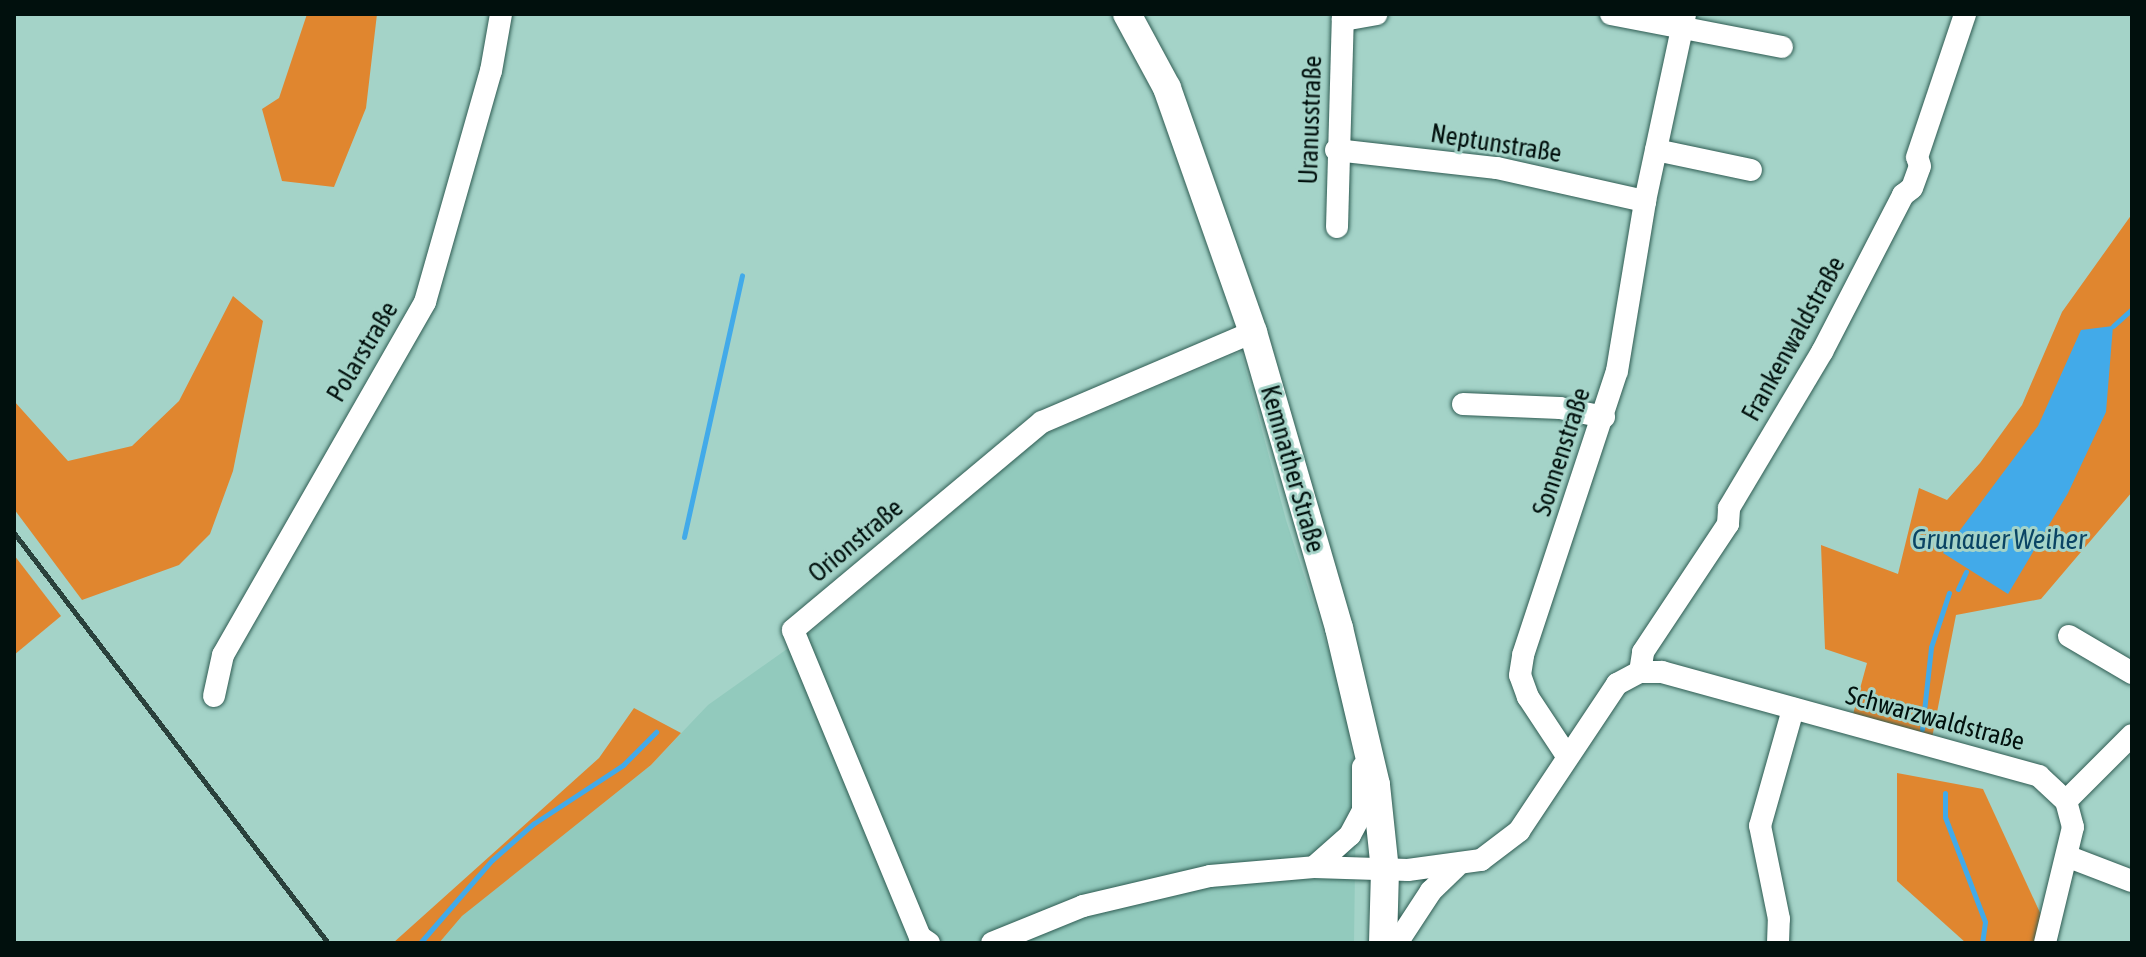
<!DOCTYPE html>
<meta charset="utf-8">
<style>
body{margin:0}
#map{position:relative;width:2146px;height:957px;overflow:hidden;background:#a4d3c8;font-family:"Asap Condensed",sans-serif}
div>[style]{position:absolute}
.built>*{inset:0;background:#92cabd}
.green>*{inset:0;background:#e0862f}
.water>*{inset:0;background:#42aae9}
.stream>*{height:5px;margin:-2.5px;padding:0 2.5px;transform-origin:2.5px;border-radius:2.5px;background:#42aae9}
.roads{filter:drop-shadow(0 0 2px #2f5c53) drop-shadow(0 0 2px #2f5c53)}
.minor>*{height:22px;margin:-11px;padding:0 11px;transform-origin:11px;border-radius:11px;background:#fff}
.major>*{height:28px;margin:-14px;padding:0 14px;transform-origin:14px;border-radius:14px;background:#fff}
.rail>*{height:5px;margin:-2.5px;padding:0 2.5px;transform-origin:2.5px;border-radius:2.5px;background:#2a413c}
span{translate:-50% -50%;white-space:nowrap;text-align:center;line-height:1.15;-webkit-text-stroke:6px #a4d3c8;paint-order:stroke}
.street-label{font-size:26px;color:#01100d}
.water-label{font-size:28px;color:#0a4464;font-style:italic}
.frame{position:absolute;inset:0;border:16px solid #01100d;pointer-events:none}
</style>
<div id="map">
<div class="built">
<div style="clip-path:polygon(1241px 352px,1286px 520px,1345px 701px,1356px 794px,1354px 943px,439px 943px,462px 916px,550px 840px,651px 765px,708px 705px,811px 632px,1043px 435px)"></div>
</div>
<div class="green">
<div style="clip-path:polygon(307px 14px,377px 14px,366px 108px,334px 187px,282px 181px,262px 109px,279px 98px)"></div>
<div style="clip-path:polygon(2132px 214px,2132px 492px,2041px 599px,1956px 615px,1932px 738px,1852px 718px,1867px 663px,1825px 649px,1821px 545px,1898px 574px,1919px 488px,1947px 500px,1980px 463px,2022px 405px,2062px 312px)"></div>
<div style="clip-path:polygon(233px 296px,263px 321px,233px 471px,210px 534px,179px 565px,82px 600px,14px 509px,14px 401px,68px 461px,132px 446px,179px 401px)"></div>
<div style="clip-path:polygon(14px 555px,61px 616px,14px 655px)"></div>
<div style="clip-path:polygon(634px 708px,681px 733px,651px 765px,462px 916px,439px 943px,393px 943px,599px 758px)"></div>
<div style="clip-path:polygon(1897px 773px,1983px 789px,2042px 917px,2035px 943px,1966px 943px,1897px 881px)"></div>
</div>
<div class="water">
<div style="clip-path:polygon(2113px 326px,2106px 412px,2068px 493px,2008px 594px,1943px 553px,2038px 426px,2081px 330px)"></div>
</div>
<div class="stream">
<div style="left:2113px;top:326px;width:25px;rotate:-42deg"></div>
<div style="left:684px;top:537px;width:268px;rotate:-77.5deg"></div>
<div style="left:1958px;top:589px;width:19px;rotate:-65deg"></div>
<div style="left:1922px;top:729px;width:82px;rotate:-83.7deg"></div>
<div style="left:1931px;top:647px;width:57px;rotate:-71.6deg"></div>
<div style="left:1945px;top:793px;width:24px;rotate:90deg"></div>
<div style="left:1945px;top:817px;width:112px;rotate:69.1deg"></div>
<div style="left:1985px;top:922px;width:21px;rotate:98deg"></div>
<div style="left:420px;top:943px;width:110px;rotate:-49.1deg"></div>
<div style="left:492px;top:860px;width:55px;rotate:-41.3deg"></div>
<div style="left:533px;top:824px;width:108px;rotate:-33.2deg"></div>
<div style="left:623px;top:765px;width:47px;rotate:-45deg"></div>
</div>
<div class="roads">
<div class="minor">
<div style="left:1611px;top:14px;width:174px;rotate:10.9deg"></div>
<div style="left:1343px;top:20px;width:34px;rotate:-10deg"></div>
<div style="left:1336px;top:150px;width:162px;rotate:6.4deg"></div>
<div style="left:1497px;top:168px;width:152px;rotate:12.6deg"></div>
<div style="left:1656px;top:150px;width:97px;rotate:11.9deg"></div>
<div style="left:1337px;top:227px;width:213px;rotate:-88.4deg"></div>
<div style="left:1463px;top:404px;width:97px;rotate:2.4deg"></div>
<div style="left:1560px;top:408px;width:45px;rotate:11.6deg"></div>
<div style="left:2069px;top:636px;width:73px;rotate:30.4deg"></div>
<div style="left:1640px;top:672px;width:20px;rotate:-81deg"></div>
<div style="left:1643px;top:652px;width:154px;rotate:-56.4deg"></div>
<div style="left:1728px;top:524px;width:16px;rotate:-86deg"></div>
<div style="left:1729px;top:508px;width:182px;rotate:-59.2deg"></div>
<div style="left:1822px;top:352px;width:177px;rotate:-62.7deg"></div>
<div style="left:1903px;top:195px;width:11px;rotate:-38deg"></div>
<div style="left:1912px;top:188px;width:23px;rotate:-70deg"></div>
<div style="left:1920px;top:166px;width:9px;rotate:-108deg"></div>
<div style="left:1917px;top:157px;width:151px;rotate:-71.4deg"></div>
<div style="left:214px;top:696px;width:42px;rotate:-77.6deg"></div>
<div style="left:223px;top:655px;width:407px;rotate:-60.2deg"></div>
<div style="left:425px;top:302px;width:240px;rotate:-74.1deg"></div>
<div style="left:491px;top:71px;width:58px;rotate:-80deg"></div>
<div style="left:1567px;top:756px;width:71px;rotate:-123.5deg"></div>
<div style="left:1528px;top:697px;width:23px;rotate:-110deg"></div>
<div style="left:1520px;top:675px;width:20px;rotate:-81deg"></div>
<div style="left:1523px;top:655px;width:299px;rotate:-71.7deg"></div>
<div style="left:1617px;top:371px;width:172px;rotate:-80.6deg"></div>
<div style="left:1645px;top:201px;width:191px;rotate:-77.9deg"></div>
<div style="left:2066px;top:801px;width:93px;rotate:-45deg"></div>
<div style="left:2069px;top:857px;width:67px;rotate:20.9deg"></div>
<div style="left:1314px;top:867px;width:48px;rotate:-41.6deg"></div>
<div style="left:1350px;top:835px;width:27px;rotate:-62deg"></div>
<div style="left:1363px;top:811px;width:44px;rotate:-90deg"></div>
<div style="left:929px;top:943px;width:11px;rotate:-146deg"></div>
<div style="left:920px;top:937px;width:332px;rotate:-112.5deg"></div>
<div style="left:793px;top:630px;width:324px;rotate:-39.9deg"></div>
<div style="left:1042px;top:422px;width:229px;rotate:-23.1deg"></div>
<div style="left:992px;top:943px;width:98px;rotate:-22.1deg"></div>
<div style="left:1083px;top:906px;width:130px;rotate:-13.3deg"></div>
<div style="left:1210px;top:876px;width:104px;rotate:-4.9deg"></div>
<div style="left:1314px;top:867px;width:94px;rotate:1.8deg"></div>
<div style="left:1408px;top:870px;width:74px;rotate:-7.8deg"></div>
<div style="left:1481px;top:860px;width:48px;rotate:-37.3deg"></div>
<div style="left:1519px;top:831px;width:177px;rotate:-56.3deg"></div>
<div style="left:1617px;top:684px;width:26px;rotate:-28deg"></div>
<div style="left:1640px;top:672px;width:22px"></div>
<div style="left:1662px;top:672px;width:391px;rotate:15.4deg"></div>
<div style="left:2039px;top:776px;width:37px;rotate:43deg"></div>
<div style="left:2066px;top:801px;width:27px;rotate:75deg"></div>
<div style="left:2073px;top:827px;width:119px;rotate:103.6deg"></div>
<div style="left:1397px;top:943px;width:62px;rotate:-56.8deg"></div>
<div style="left:1431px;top:891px;width:35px;rotate:-44deg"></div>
<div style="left:1778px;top:943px;width:24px;rotate:-88deg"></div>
<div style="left:1779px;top:919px;width:95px;rotate:-101.5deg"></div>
<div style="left:1760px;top:826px;width:122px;rotate:-74.2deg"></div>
</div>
<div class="major">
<div style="left:1127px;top:14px;width:84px;rotate:61.6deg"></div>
<div style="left:1167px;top:88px;width:259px;rotate:70.6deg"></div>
<div style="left:1253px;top:332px;width:308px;rotate:73.8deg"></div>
<div style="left:1339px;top:628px;width:161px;rotate:76.7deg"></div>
<div style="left:1376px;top:785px;width:86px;rotate:84deg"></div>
<div style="left:1385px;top:871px;width:72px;rotate:91.6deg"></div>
</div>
</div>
<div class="rail">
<div style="left:14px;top:533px;width:516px;rotate:52.55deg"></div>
</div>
<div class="street-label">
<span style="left:1311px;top:120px;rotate:-88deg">Uranusstraße</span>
<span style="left:1496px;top:144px;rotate:9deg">Neptunstraße</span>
<span style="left:1794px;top:339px;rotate:-61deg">Frankenwaldstraße</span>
<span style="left:363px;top:352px;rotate:-59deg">Polarstraße</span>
<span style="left:1562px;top:452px;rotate:-72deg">Sonnenstraße</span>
<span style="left:1292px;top:469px;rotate:74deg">Kemnather Straße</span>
<span style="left:856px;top:541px;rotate:-40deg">Orionstraße</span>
<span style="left:1935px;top:719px;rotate:15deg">Schwarzwaldstraße</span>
</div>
<div class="water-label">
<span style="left:1999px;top:539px">Grunauer Weiher</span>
</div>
<div class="frame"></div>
</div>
